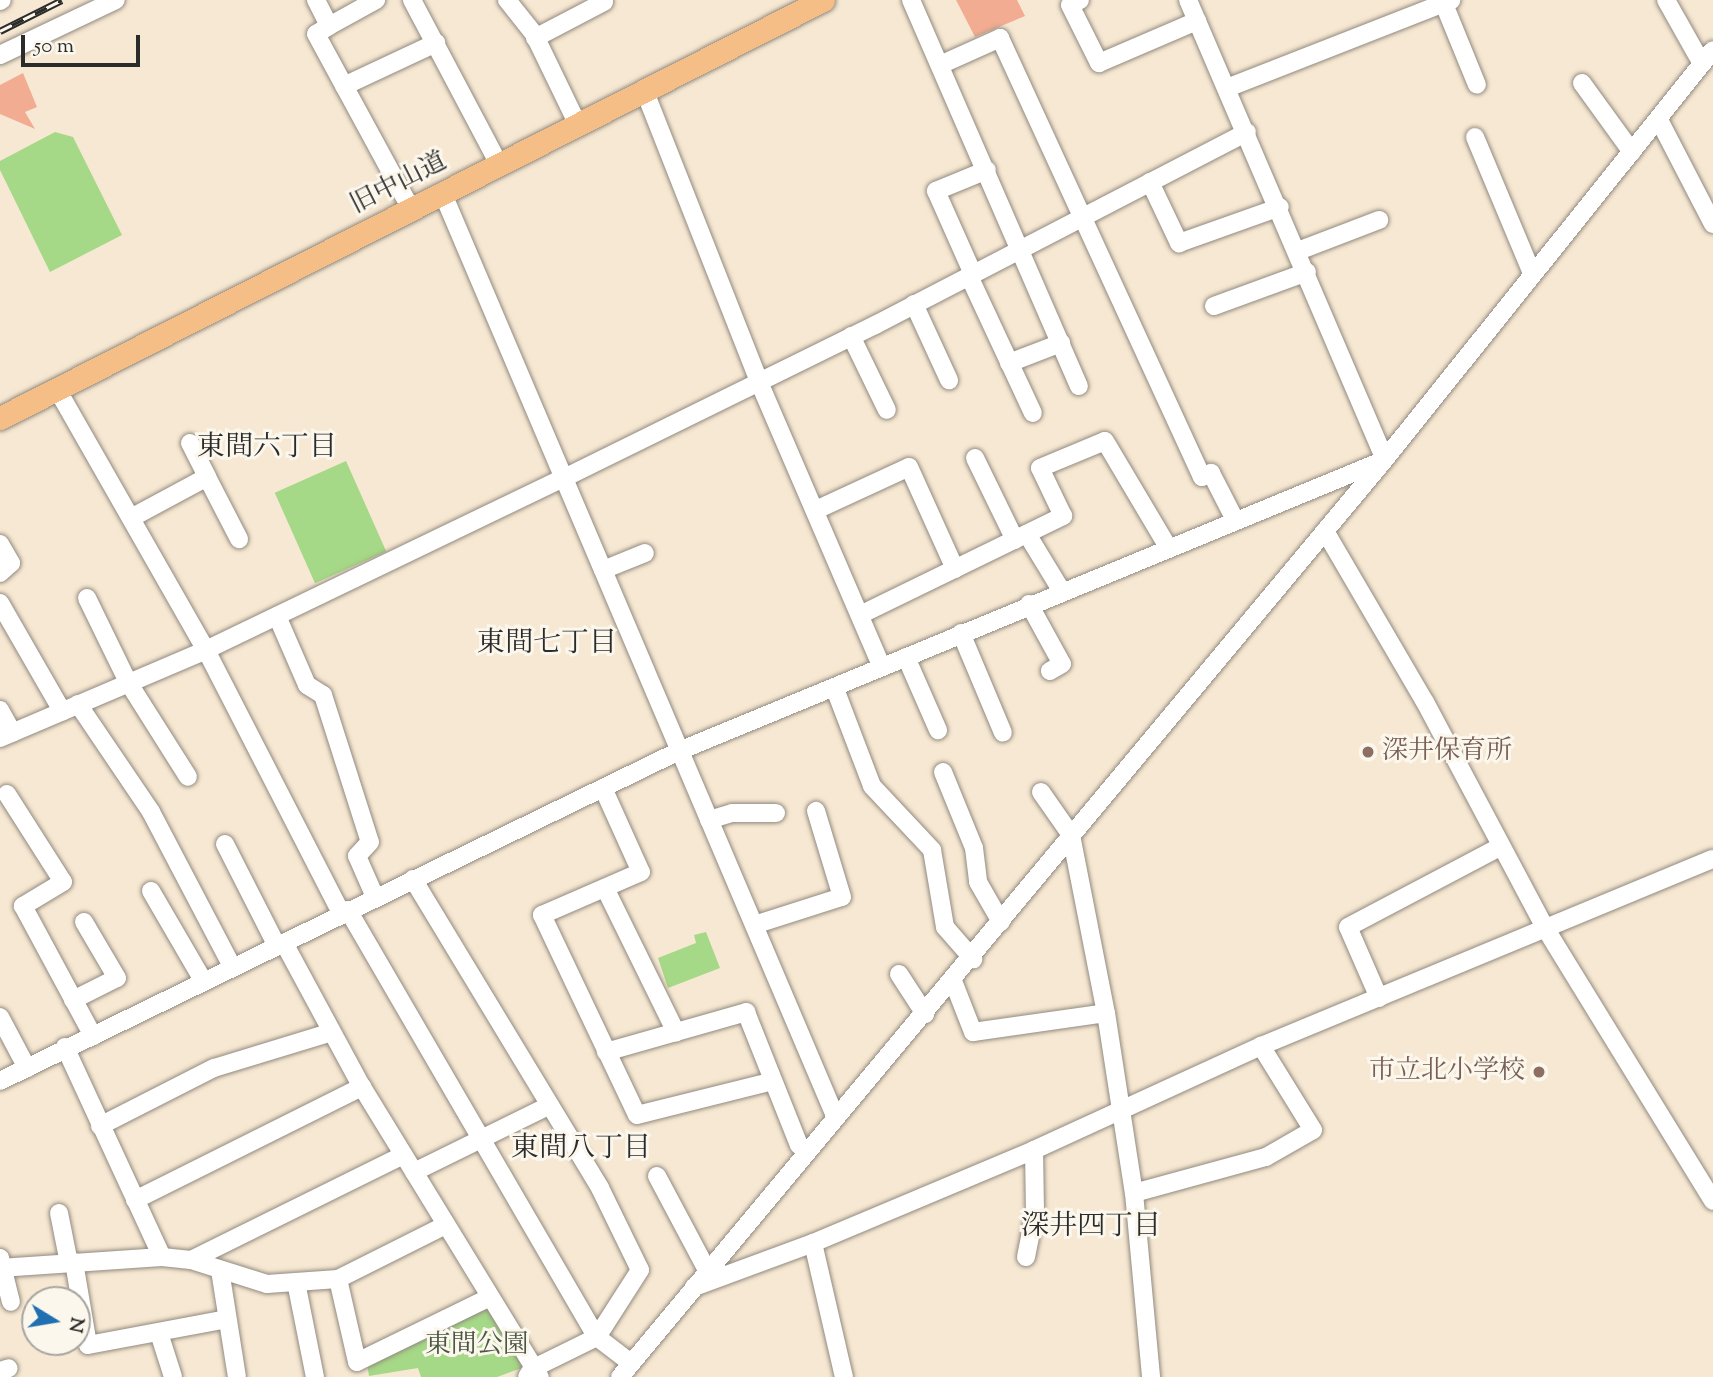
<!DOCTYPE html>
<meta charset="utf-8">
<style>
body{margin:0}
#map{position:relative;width:1713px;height:1377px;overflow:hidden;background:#f7e8d3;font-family:"Sorts Mill Goudy","Noto Serif JP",serif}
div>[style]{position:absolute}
.green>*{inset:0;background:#a5d887;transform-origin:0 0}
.building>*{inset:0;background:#f1ac92}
.roads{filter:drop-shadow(0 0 2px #918a7f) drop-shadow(0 0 2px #918a7f)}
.minor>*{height:18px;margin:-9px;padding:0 9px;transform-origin:9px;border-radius:9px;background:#fff}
.major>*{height:23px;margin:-11.5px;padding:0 11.5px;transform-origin:11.5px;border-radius:11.5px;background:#f6be87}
.rail>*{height:7px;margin-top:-3.5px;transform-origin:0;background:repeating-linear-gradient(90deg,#fbf7ec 0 13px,#2b2b2b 0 26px);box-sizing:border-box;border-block:2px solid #2b2b2b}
.dots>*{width:19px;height:19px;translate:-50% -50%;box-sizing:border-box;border:4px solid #fbf7ec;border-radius:50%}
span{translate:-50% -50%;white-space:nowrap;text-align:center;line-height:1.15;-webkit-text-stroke:6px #fbf7ec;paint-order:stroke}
.street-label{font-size:26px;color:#2b2b2b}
.education-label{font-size:26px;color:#785e54}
.left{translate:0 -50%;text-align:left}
.right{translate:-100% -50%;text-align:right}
.park-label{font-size:26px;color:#4a5642}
.neighbourhood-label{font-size:28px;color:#2b2b2b}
.north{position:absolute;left:21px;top:1286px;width:70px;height:70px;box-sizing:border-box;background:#fbf7ec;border:2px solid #a8a59f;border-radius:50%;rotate:101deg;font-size:19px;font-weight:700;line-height:28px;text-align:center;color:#2b2b2b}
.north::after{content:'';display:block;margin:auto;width:24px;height:32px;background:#1f6fb2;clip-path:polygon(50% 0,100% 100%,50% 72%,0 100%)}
.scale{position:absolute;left:21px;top:35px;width:119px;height:32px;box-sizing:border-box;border:4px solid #2b2b2b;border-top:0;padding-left:9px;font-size:21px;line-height:24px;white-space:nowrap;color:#2b2b2b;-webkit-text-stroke:5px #fbf7ec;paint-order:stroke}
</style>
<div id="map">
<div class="green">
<div style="clip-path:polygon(55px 132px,73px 137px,122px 235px,50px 272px,0 170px,0 161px)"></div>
<div style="left:346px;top:461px;width:99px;height:78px;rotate:66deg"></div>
<div style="clip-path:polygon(706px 932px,720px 968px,668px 988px,658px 958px,696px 943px,694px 935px)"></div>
<div style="clip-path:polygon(489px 1306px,527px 1366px,497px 1377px,421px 1377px,418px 1368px,369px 1376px,367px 1364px)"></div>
</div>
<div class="building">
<div style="clip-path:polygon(956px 0,1017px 0,1025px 16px,975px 37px)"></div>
<div style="clip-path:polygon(23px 73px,37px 107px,25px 112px,35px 129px,0 114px,0 85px)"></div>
</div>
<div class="roads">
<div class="minor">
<div style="left:316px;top:0;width:29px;rotate:63deg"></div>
<div style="left:329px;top:26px;width:54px;rotate:-29deg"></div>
<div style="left:412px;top:0;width:188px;rotate:62.1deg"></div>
<div style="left:507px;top:0;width:43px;rotate:51.5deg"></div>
<div style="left:534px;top:34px;width:101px;rotate:64.2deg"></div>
<div style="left:911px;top:0;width:421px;rotate:66.5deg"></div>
<div style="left:1080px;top:0;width:11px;rotate:153deg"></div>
<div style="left:1070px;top:5px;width:65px;rotate:63.4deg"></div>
<div style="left:1099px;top:63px;width:107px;rotate:-23.2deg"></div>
<div style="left:1188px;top:0;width:499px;rotate:66.8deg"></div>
<div style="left:1666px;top:0;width:73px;rotate:60.6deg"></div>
<div style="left:0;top:1px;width:2px;rotate:-27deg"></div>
<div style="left:1444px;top:4px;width:87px;rotate:67.8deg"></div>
<div style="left:329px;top:26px;width:15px;rotate:148deg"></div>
<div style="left:316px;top:34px;width:199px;rotate:61.5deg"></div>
<div style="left:535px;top:38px;width:78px;rotate:-27.6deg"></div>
<div style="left:0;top:55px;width:128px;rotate:-25.4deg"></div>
<div style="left:940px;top:65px;width:66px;rotate:-24.2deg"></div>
<div style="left:1000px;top:38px;width:483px;rotate:65.3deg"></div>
<div style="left:1202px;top:477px;width:10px;rotate:-24deg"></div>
<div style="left:1211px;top:473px;width:51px;rotate:62.9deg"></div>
<div style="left:1582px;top:83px;width:85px;rotate:54.1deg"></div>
<div style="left:344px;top:86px;width:102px;rotate:-25.1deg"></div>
<div style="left:1227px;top:88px;width:241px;rotate:-21.4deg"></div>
<div style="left:645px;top:92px;width:312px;rotate:68.5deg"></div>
<div style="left:759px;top:382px;width:310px;rotate:66.7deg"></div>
<div style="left:1659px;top:120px;width:117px;rotate:62.6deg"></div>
<div style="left:1475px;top:137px;width:145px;rotate:67.3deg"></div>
<div style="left:1150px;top:182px;width:68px;rotate:64.6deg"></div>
<div style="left:1179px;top:243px;width:107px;rotate:-19.6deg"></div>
<div style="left:443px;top:194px;width:1004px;rotate:66.96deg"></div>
<div style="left:1298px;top:251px;width:87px;rotate:-20.9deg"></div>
<div style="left:973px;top:274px;width:91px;rotate:-114deg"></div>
<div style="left:936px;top:191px;width:55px;rotate:-22.4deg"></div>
<div style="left:969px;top:276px;width:151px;rotate:65deg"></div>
<div style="left:914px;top:304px;width:84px;rotate:65.3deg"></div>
<div style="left:1214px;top:306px;width:99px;rotate:-20.1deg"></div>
<div style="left:851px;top:336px;width:82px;rotate:64.1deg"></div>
<div style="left:1009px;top:363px;width:56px;rotate:-21deg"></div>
<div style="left:57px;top:389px;width:301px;rotate:60.3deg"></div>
<div style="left:206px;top:650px;width:296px;rotate:62.8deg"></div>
<div style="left:190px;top:443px;width:38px;rotate:63deg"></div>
<div style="left:975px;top:458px;width:91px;rotate:64deg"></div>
<div style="left:816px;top:510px;width:102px;rotate:-24.8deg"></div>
<div style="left:909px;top:467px;width:112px;rotate:65.7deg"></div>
<div style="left:131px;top:518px;width:86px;rotate:-28.3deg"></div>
<div style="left:207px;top:477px;width:70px;rotate:62.7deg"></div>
<div style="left:1325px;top:531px;width:198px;rotate:59.7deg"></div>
<div style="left:1425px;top:702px;width:259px;rotate:62deg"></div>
<div style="left:1547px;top:931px;width:317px;rotate:58.4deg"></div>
<div style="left:1027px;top:534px;width:66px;rotate:58.7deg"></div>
<div style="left:0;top:544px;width:22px;rotate:60deg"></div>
<div style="left:11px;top:563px;width:15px;rotate:138deg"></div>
<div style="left:603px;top:570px;width:45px;rotate:-22deg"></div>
<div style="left:87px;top:598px;width:93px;rotate:64deg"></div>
<div style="left:128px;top:682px;width:112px;rotate:57.7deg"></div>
<div style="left:0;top:603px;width:125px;rotate:60.1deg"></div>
<div style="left:1029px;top:604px;width:68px;rotate:61.2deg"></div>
<div style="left:1062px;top:664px;width:14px;rotate:150deg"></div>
<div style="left:862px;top:614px;width:224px;rotate:-26deg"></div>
<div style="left:1063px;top:516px;width:53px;rotate:-115.6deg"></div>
<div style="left:1040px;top:468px;width:70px;rotate:-22.6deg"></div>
<div style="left:1105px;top:441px;width:123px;rotate:59.3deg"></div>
<div style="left:277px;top:616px;width:75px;rotate:66.5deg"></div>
<div style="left:307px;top:685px;width:19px;rotate:32deg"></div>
<div style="left:323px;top:695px;width:154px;rotate:72.3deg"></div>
<div style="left:370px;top:842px;width:19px;rotate:133deg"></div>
<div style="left:357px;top:856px;width:45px;rotate:66.3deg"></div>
<div style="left:961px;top:633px;width:108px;rotate:67.2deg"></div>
<div style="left:906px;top:657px;width:80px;rotate:66.3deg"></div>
<div style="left:835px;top:689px;width:104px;rotate:69.1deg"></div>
<div style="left:872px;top:786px;width:88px;rotate:46.8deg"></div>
<div style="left:932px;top:850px;width:78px;rotate:80.4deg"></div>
<div style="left:945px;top:927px;width:43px;rotate:48.8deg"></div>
<div style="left:78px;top:704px;width:130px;rotate:55.9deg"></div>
<div style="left:151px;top:812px;width:176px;rotate:62.3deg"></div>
<div style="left:0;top:710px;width:26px;rotate:61deg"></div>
<div style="left:0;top:738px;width:224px;rotate:-23.1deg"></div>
<div style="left:206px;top:650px;width:397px;rotate:-25.7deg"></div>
<div style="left:564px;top:478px;width:347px;rotate:-26.2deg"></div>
<div style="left:875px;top:325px;width:419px;rotate:-27.4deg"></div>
<div style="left:943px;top:772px;width:82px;rotate:67.8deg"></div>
<div style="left:974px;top:848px;width:34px;rotate:83deg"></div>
<div style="left:978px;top:882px;width:46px;rotate:60.1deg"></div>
<div style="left:603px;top:788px;width:92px;rotate:65.7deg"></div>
<div style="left:641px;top:872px;width:108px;rotate:156.5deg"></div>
<div style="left:542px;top:915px;width:221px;rotate:64.6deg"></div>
<div style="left:637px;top:1115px;width:140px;rotate:-14deg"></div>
<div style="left:1041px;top:792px;width:52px;rotate:55.1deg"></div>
<div style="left:1071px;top:835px;width:181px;rotate:78.9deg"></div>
<div style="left:1106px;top:1013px;width:182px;rotate:81.2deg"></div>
<div style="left:1134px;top:1193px;width:185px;rotate:84.7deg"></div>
<div style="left:7px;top:794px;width:104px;rotate:57.5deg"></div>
<div style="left:63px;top:882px;width:47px;rotate:149deg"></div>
<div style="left:23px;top:906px;width:148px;rotate:61.7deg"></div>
<div style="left:709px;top:820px;width:24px;rotate:-17deg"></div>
<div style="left:732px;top:813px;width:44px"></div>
<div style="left:225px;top:844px;width:114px;rotate:63deg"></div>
<div style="left:413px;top:879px;width:361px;rotate:58.8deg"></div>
<div style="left:600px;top:1188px;width:91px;rotate:64deg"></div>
<div style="left:640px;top:1270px;width:80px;rotate:122.7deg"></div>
<div style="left:597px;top:1337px;width:72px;rotate:153.8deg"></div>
<div style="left:532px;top:1369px;width:9px;rotate:122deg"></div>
<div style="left:605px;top:888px;width:161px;rotate:63.8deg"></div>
<div style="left:151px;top:891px;width:105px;rotate:59.8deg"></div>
<div style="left:348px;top:910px;width:494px;rotate:59.8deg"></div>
<div style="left:597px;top:1337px;width:43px;rotate:37.4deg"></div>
<div style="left:754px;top:925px;width:92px;rotate:-17.7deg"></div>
<div style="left:842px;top:897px;width:90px;rotate:-106.8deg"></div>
<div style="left:284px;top:943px;width:164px;rotate:61.6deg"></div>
<div style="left:362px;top:1087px;width:340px;rotate:58.5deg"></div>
<div style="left:899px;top:974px;width:48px;rotate:57deg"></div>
<div style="left:953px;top:981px;width:55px;rotate:68.6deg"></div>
<div style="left:973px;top:1032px;width:134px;rotate:-8.1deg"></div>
<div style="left:1379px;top:998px;width:77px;rotate:-113.6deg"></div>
<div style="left:1348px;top:927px;width:172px;rotate:-27.8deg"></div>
<div style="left:73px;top:1000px;width:49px;rotate:-26.6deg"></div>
<div style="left:117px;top:978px;width:65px;rotate:-120.5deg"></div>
<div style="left:0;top:1017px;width:58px;rotate:62.1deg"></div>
<div style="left:65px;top:1047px;width:231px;rotate:65.2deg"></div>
<div style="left:606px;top:1052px;width:146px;rotate:-15.9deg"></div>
<div style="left:746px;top:1012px;width:143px;rotate:68.3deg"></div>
<div style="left:799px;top:1145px;width:11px;rotate:41deg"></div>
<div style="left:0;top:1081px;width:755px;rotate:-25.92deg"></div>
<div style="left:679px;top:751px;width:760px;rotate:-22.42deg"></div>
<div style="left:100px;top:1126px;width:128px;rotate:-27deg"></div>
<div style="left:214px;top:1068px;width:123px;rotate:-17deg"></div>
<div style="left:414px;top:1172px;width:149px;rotate:-26.2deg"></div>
<div style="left:657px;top:1176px;width:109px;rotate:62deg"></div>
<div style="left:1134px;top:1193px;width:137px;rotate:-15.3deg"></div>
<div style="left:1266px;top:1157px;width:54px;rotate:-29.9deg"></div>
<div style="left:1313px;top:1130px;width:99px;rotate:-121.8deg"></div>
<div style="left:135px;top:1200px;width:254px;rotate:-26.5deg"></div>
<div style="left:59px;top:1213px;width:51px;rotate:78.7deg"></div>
<div style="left:813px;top:1243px;width:138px;rotate:77deg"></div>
<div style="left:1026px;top:1257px;width:46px;rotate:-78.7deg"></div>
<div style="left:1035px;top:1212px;width:62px;rotate:-90.9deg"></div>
<div style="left:0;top:1258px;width:45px;rotate:76deg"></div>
<div style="left:191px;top:1260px;width:237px;rotate:-26.3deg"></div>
<div style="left:74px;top:1262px;width:84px;rotate:80.4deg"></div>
<div style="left:88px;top:1345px;width:141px;rotate:-10.6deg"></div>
<div style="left:0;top:1268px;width:162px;rotate:-3.9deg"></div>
<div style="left:162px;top:1257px;width:29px;rotate:6deg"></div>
<div style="left:191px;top:1260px;width:80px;rotate:17.5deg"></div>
<div style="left:267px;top:1284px;width:71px;rotate:-4deg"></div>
<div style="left:338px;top:1279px;width:121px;rotate:-26.6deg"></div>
<div style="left:220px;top:1270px;width:108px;rotate:81deg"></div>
<div style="left:338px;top:1279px;width:85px;rotate:77.1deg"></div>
<div style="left:357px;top:1362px;width:146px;rotate:-26deg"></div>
<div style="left:296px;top:1282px;width:97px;rotate:78.7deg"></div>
<div style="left:694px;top:1287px;width:127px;rotate:-20.3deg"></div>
<div style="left:813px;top:1243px;width:240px;rotate:-22.8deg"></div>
<div style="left:1034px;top:1150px;width:250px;rotate:-24.6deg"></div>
<div style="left:1261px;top:1046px;width:489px;rotate:-22.5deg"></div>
<div style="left:159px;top:1333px;width:46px;rotate:72.3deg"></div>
<div style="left:0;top:1371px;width:9px;rotate:-18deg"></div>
<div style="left:620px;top:1377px;width:1195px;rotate:-50.19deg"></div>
<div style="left:1385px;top:459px;width:524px;rotate:-51.27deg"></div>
</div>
<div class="major">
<div style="left:0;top:418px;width:923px;rotate:-26.93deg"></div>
</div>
</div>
<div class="rail">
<div style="left:0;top:31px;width:69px;rotate:-26.6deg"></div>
</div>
<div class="dots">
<div style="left:1368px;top:752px;background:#8d6e63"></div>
<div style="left:1539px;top:1072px;background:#8d6e63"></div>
</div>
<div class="street-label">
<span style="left:399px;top:184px;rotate:-27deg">旧中山道</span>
</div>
<div class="education-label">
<span class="left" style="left:1382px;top:752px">深井保育所</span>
<span class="right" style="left:1525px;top:1072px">市立北小学校</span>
</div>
<div class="park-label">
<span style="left:477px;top:1346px">東間公園</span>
</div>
<div class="neighbourhood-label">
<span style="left:267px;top:448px">東間六丁目</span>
<span style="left:547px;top:644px">東間七丁目</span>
<span style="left:581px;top:1149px">東間八丁目</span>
<span style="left:1091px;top:1227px">深井四丁目</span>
</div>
<div class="north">N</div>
<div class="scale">50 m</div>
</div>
